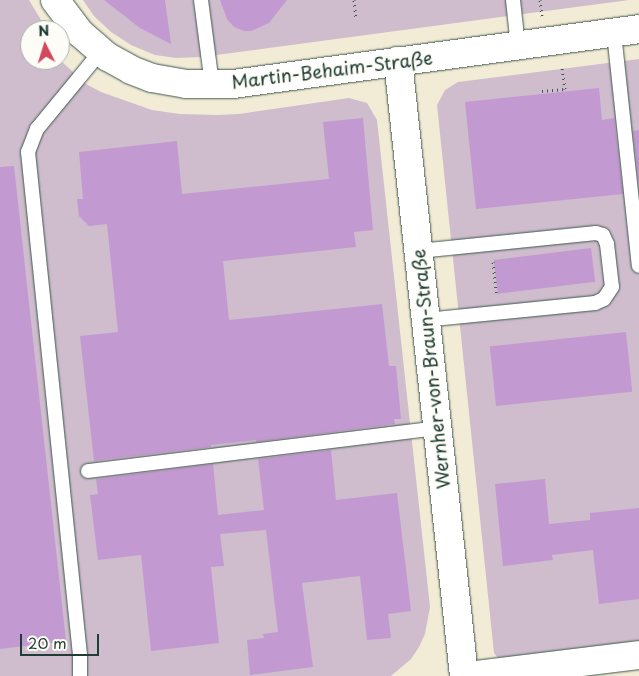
<!DOCTYPE html>
<meta charset="utf-8">
<style>
body{margin:0}
#map{position:relative;width:639px;height:676px;overflow:hidden;background:#f2ecd7;font-family:"Playpen Sans",sans-serif}
div>[style]{position:absolute}
.industrial>*{inset:0;background:#cfbdce}
.building>*{inset:0;background:#c399d1;transform-origin:0 0}
.path>*{height:3px;margin-top:-1.5px;transform-origin:0;background:repeating-linear-gradient(90deg,#3f574c 0 1px,transparent 0 5px)}
.roads{filter:drop-shadow(0 0 1px #3f574c) drop-shadow(0 0 1px #3f574c)}
.lane>*{height:14px;margin:-7px;padding:0 7px;transform-origin:7px;border-radius:7px;background:#fff}
.street>*{height:28px;margin:-14px;padding:0 14px;transform-origin:14px;border-radius:14px;background:#fff}
span{translate:-50% -50%;white-space:nowrap;text-align:center;line-height:1.15;-webkit-text-stroke:4.5px #fdfcf7;paint-order:stroke}
.street-label{font-size:18px;color:#1f3d34}
.north{position:absolute;left:20px;top:20px;width:50px;height:50px;box-sizing:border-box;background:#fdfcf7;border:1px solid #a4b0a9;border-radius:50%;rotate:355deg;font-size:14px;font-weight:700;line-height:20px;text-align:center;color:#1f3d34}
.north::after{content:'';display:block;margin:auto;width:18px;height:22px;background:#d1495b;clip-path:polygon(50% 0,100% 100%,50% 72%,0 100%)}
.scale{position:absolute;left:20px;top:634px;width:79px;height:22px;box-sizing:border-box;border:2px solid #1f3d34;border-top:0;padding-left:6px;font-size:15px;line-height:18px;white-space:nowrap;color:#1f3d34;-webkit-text-stroke:4px #fdfcf7;paint-order:stroke}
</style>
<div id="map">
<div class="industrial">
<div style="clip-path:polygon(0 0,29px 0,47px 30px,30px 30px,30px 60px,60px 60px,86px 84px,101px 92px,152px 110px,180px 114px,218px 115px,239px 114px,349px 98px,367px 103px,377px 120px,430px 607px,425px 634px,419px 647px,411px 659px,391px 676px,0 676px)"></div>
<div style="clip-path:polygon(83px 0,629px 0,201px 57px,176px 58px,155px 55px,131px 45px,111px 32px,94px 16px)"></div>
<div style="clip-path:polygon(639px 59px,639px 643px,499px 659px,494px 653px,437px 105px,445px 90px,458px 82px)"></div>
</div>
<div class="building">
<div style="clip-path:polygon(104px 0,165px 0,171px 44px,140px 28px)"></div>
<div style="clip-path:polygon(220px 0,287px 0,269px 23px,251px 31px,244px 31px,234px 27px,227px 19px)"></div>
<div style="clip-path:polygon(599px 88px,602px 120px,614px 118px,623px 194px,476px 209px,465px 102px)"></div>
<div style="clip-path:polygon(363px 118px,373px 230px,354px 232px,356px 247px,223px 261px,229px 320px,382px 304px,389px 366px,396px 366px,401px 419px,394px 419px,395px 424px,256px 442px,256px 440px,211px 445px,211px 447px,94px 461px,80px 336px,118px 332px,107px 224px,89px 226px,79px 216px,77px 199px,83px 199px,79px 152px,177px 141px,182px 194px,329px 179px,323px 122px)"></div>
<div style="clip-path:polygon(639px 130px,639px 184px,633px 131px)"></div>
<div style="clip-path:polygon(14px 166px,66px 641px,0 649px,0 167px)"></div>
<div style="left:591px;top:248px;width:34px;height:98px;rotate:83deg"></div>
<div style="left:626px;top:332px;width:60px;height:137px;rotate:84deg"></div>
<div style="clip-path:polygon(331px 450px,336px 500px,397px 493px,411px 611px,388px 614px,391px 638px,367px 640px,360px 576px,302px 583px,313px 667px,250px 675px,247px 640px,264px 638px,263px 634px,278px 632px,266px 530px,220px 534px,224px 566px,211px 567px,219px 643px,151px 651px,141px 555px,98px 560px,90px 495px,98px 494px,96px 479px,213px 464px,218px 515px,264px 510px,258px 459px)"></div>
<div style="clip-path:polygon(545px 479px,549px 524px,590px 520px,590px 513px,639px 508px,639px 599px,599px 604px,593px 550px,552px 555px,553px 560px,503px 566px,495px 484px)"></div>
</div>
<div class="path">
<div style="left:354px;top:0;width:19px;rotate:84deg"></div>
<div style="left:540px;top:0;width:16px;rotate:83deg"></div>
<div style="left:542px;top:91px;width:23px;rotate:-5deg"></div>
<div style="left:565px;top:89px;width:22px;rotate:-98deg"></div>
<div style="left:493px;top:262px;width:31px;rotate:84deg"></div>
</div>
<div class="roads">
<div class="lane">
<div style="left:201px;top:0;width:86px;rotate:82.6deg"></div>
<div style="left:513px;top:0;width:46px;rotate:83.8deg"></div>
<div style="left:614px;top:33px;width:234px;rotate:83.9deg"></div>
<div style="left:419px;top:251px;width:178px;rotate:-5.8deg"></div>
<div style="left:596px;top:233px;width:7px;rotate:16deg"></div>
<div style="left:603px;top:235px;width:10px;rotate:66deg"></div>
<div style="left:607px;top:244px;width:43px;rotate:83.4deg"></div>
<div style="left:612px;top:287px;width:14px;rotate:124deg"></div>
<div style="left:604px;top:299px;width:10px;rotate:156deg"></div>
<div style="left:595px;top:303px;width:170px;rotate:174.3deg"></div>
<div style="left:88px;top:471px;width:353px;rotate:-7deg"></div>
<div style="left:80px;top:676px;width:21px;rotate:-90deg"></div>
<div style="left:80px;top:655px;width:506px;rotate:-95.9deg"></div>
<div style="left:28px;top:152px;width:25px;rotate:-69deg"></div>
<div style="left:37px;top:129px;width:101px;rotate:-50.6deg"></div>
</div>
<div class="street">
<div style="left:55px;top:0;width:41px;rotate:52.9deg"></div>
<div style="left:80px;top:33px;width:37px;rotate:41deg"></div>
<div style="left:108px;top:57px;width:26px;rotate:29deg"></div>
<div style="left:131px;top:70px;width:22px;rotate:21deg"></div>
<div style="left:152px;top:78px;width:35px;rotate:10deg"></div>
<div style="left:186px;top:84px;width:47px"></div>
<div style="left:233px;top:84px;width:410px;rotate:-7.7deg"></div>
<div style="left:398px;top:61px;width:619px;rotate:83.87deg"></div>
<div style="left:468px;top:676px;width:172px;rotate:-7deg"></div>
</div>
</div>
<div class="street-label">
<span style="left:332px;top:70px;rotate:-7deg">Martin-Behaim-Straße</span>
<span style="left:431px;top:369px;rotate:-96deg">Wernher-von-Braun-Straße</span>
</div>
<div class="north">N</div>
<div class="scale">20 m</div>
</div>
